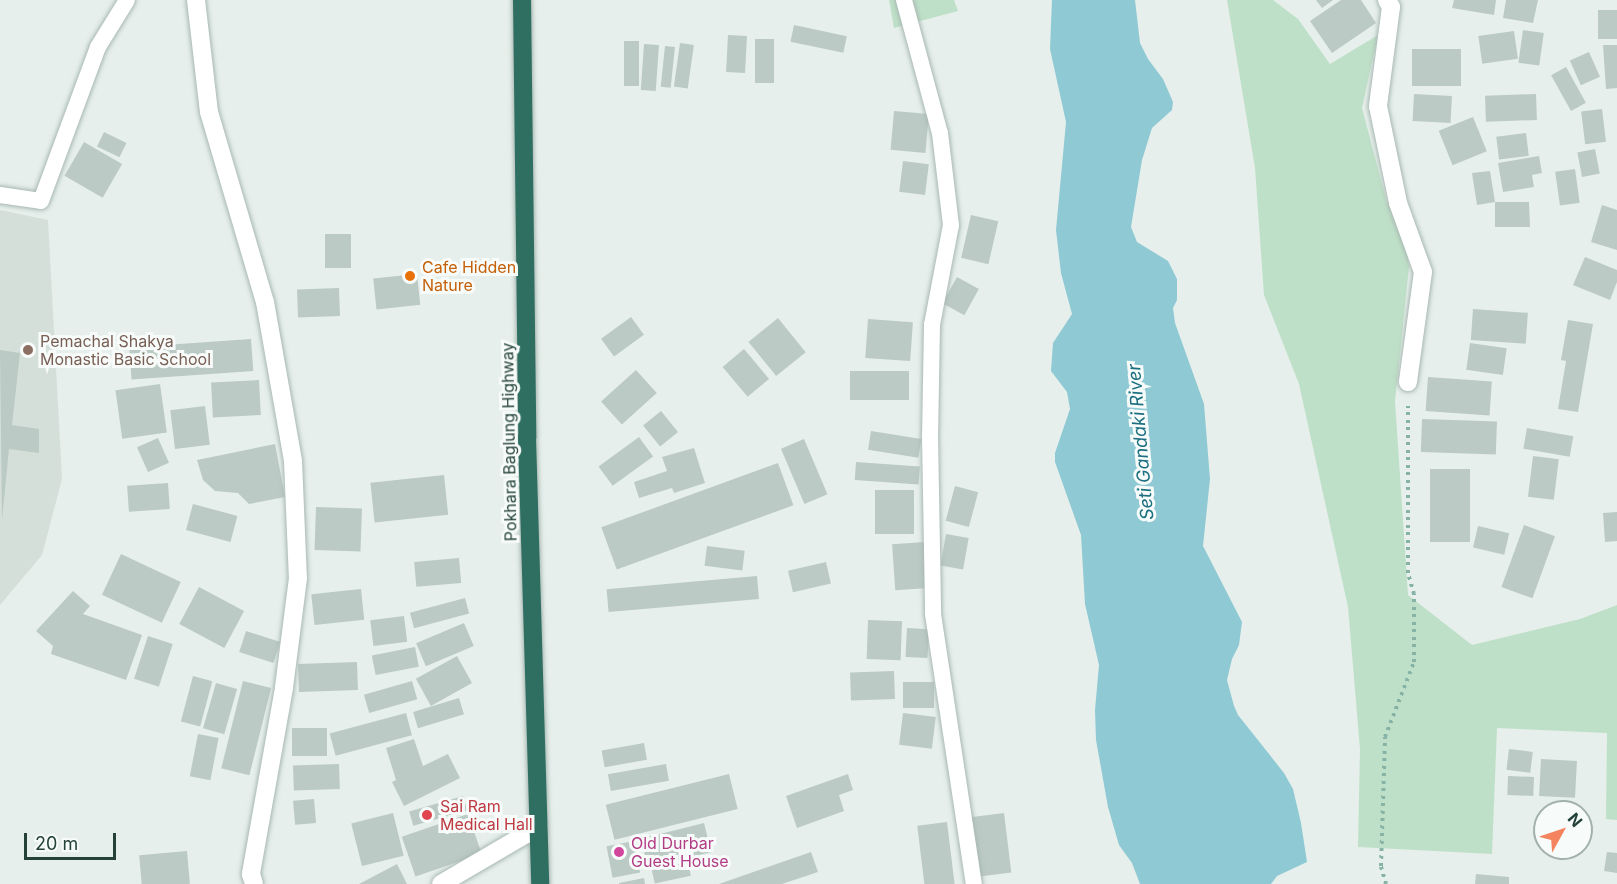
<!DOCTYPE html>
<style>
body{margin:0}
#map{position:relative;width:1617px;height:884px;overflow:hidden;background:#e6efeb;font-family:Inter,sans-serif}
div>[style]{position:absolute}
.built>*{inset:0;background:#d4dfda}
.green>*{inset:0;background:#bfe0c8}
.water>*{inset:0;background:#8ec9d4}
.building>*{inset:0;background:#bbcac4;transform-origin:0 0}
.path>*{height:4px;margin-top:-2px;transform-origin:0;background:repeating-linear-gradient(90deg,#86b3a5 0 3px,transparent 0 7.5px)}
.roads{filter:drop-shadow(0 0 2px #a8b8b2) drop-shadow(0 0 2px #a8b8b2)}
.lane>*{height:16px;margin:-8px;padding:0 8px;transform-origin:8px;border-radius:8px;background:#fff}
.street>*{height:18px;margin:-9px;padding:0 9px;transform-origin:9px;border-radius:9px;background:#fff}
.highway>*{height:18px;margin:-9px;padding:0 9px;transform-origin:9px;border-radius:9px;background:#2f6f62}
.dots>*{width:16px;height:16px;translate:-50% -50%;box-sizing:border-box;border:3px solid #f7fbf9;border-radius:50%}
span{translate:-50% -50%;white-space:nowrap;text-align:center;line-height:1.15;-webkit-text-stroke:6px #f7fbf9;paint-order:stroke}
.food-label{font-size:16px;color:#c56008}
.left{translate:0 -50%;text-align:left}
.education-label{font-size:16px;color:#785e54}
.street-label{font-size:16px;color:#24423a}
.health-label{font-size:16px;color:#be3a42}
.hotel-label{font-size:16px;color:#b23c85}
.water-label{font-size:18px;color:#1c6f80;font-style:italic}
.north{position:absolute;left:1533px;top:800px;width:60px;height:60px;box-sizing:border-box;background:#f7fbf9;border:2px solid #a3b1ad;border-radius:50%;rotate:50deg;font-size:16px;font-weight:700;line-height:24px;text-align:center;color:#24423a}
.north::after{content:'';display:block;margin:auto;width:21px;height:27px;background:#f4845f;clip-path:polygon(50% 0,100% 100%,50% 72%,0 100%)}
.scale{position:absolute;left:24px;top:833px;width:92px;height:27px;box-sizing:border-box;border:3px solid #24423a;border-top:0;padding-left:8px;font-size:18px;line-height:21px;white-space:nowrap;color:#24423a;-webkit-text-stroke:4px #f7fbf9;paint-order:stroke}
</style>
<div id="map">
<div class="built">
<div style="clip-path:polygon(0 210px,48px 220px,62px 479px,42px 555px,0 605px)"></div>
</div>
<div class="green">
<div style="clip-path:polygon(889px 0,954px 0,958px 11px,894px 28px)"></div>
<div style="clip-path:polygon(1227px 0,1273px 0,1298px 19px,1330px 64px,1378px 35px,1362px 108px,1387px 203px,1401px 198px,1409px 267px,1395px 401px,1408px 595px,1472px 645px,1580px 619px,1617px 605px,1617px 820px,1606px 819px,1607px 733px,1497px 728px,1492px 854px,1358px 847px,1360px 749px,1348px 607px,1299px 384px,1264px 295px,1255px 168px)"></div>
</div>
<div class="water">
<div style="clip-path:polygon(1052px 0,1135px 0,1140px 43px,1148px 59px,1163px 79px,1173px 102px,1172px 110px,1152px 128px,1142px 160px,1131px 227px,1137px 242px,1168px 261px,1177px 279px,1177px 300px,1173px 308px,1175px 323px,1204px 404px,1210px 479px,1203px 546px,1242px 622px,1239px 645px,1232px 659px,1227px 680px,1234px 706px,1238px 715px,1284px 773px,1293px 789px,1301px 823px,1307px 862px,1277px 876px,1271px 884px,1140px 884px,1132px 863px,1119px 845px,1108px 807px,1096px 740px,1095px 710px,1099px 665px,1085px 604px,1081px 535px,1055px 462px,1055px 453px,1070px 409px,1067px 392px,1051px 371px,1053px 343px,1072px 314px,1061px 273px,1056px 230px,1066px 122px,1050px 49px)"></div>
</div>
<div class="building">
<div style="clip-path:polygon(1316px 0,1333px 0,1322px 8px)"></div>
<div style="clip-path:polygon(1341px 0,1361px 0,1376px 23px,1332px 53px,1310px 21px)"></div>
<div style="clip-path:polygon(1454px 0,1496px 0,1494px 15px,1452px 8px)"></div>
<div style="clip-path:polygon(1506px 0,1538px 0,1533px 23px,1503px 18px)"></div>
<div style="left:1617px;top:10px;width:29px;height:19px;rotate:90deg"></div>
<div style="left:794px;top:25px;width:54px;height:17px;rotate:12deg"></div>
<div style="left:1523px;top:30px;width:21px;height:33px;rotate:8deg"></div>
<div style="left:1514px;top:31px;width:28px;height:36px;rotate:82deg"></div>
<div style="left:728px;top:35px;width:19px;height:37px;rotate:3deg"></div>
<div style="left:755px;top:39px;width:19px;height:44px"></div>
<div style="left:624px;top:41px;width:15px;height:45px"></div>
<div style="left:680px;top:43px;width:14px;height:44px;rotate:8deg"></div>
<div style="left:644px;top:44px;width:15px;height:46px;rotate:4deg"></div>
<div style="clip-path:polygon(1603px 45px,1617px 45px,1617px 88px,1606px 89px)"></div>
<div style="left:665px;top:46px;width:10px;height:41px;rotate:6deg"></div>
<div style="left:1412px;top:49px;width:49px;height:37px"></div>
<div style="left:1589px;top:52px;width:27px;height:21px;rotate:66deg"></div>
<div style="left:1566px;top:67px;width:41px;height:17px;rotate:61deg"></div>
<div style="left:1414px;top:94px;width:38px;height:27px;rotate:3deg"></div>
<div style="left:1536px;top:94px;width:26px;height:51px;rotate:88deg"></div>
<div style="left:1602px;top:109px;width:33px;height:21px;rotate:83deg"></div>
<div style="left:894px;top:111px;width:35px;height:39px;rotate:5deg"></div>
<div style="left:1473px;top:117px;width:37px;height:37px;rotate:68deg"></div>
<div style="left:104px;top:132px;width:25px;height:16px;rotate:26deg"></div>
<div style="left:1526px;top:133px;width:23px;height:30px;rotate:83deg"></div>
<div style="left:84px;top:142px;width:44px;height:39px;rotate:30deg"></div>
<div style="left:1595px;top:149px;width:25px;height:18px;rotate:79deg"></div>
<div style="clip-path:polygon(1539px 156px,1542px 173px,1532px 175px,1534px 187px,1503px 192px,1498px 163px)"></div>
<div style="left:903px;top:161px;width:26px;height:31px;rotate:7deg"></div>
<div style="left:1575px;top:169px;width:34px;height:20px;rotate:82deg"></div>
<div style="clip-path:polygon(1490px 171px,1495px 202px,1529px 202px,1530px 227px,1495px 227px,1495px 202px,1477px 205px,1472px 173px)"></div>
<div style="clip-path:polygon(1602px 205px,1617px 210px,1617px 250px,1591px 242px)"></div>
<div style="left:971px;top:215px;width:28px;height:44px;rotate:13deg"></div>
<div style="left:325px;top:234px;width:26px;height:34px"></div>
<div style="clip-path:polygon(1585px 257px,1617px 270px,1617px 282px,1610px 300px,1573px 285px)"></div>
<div style="left:417px;top:274px;width:31px;height:44px;rotate:84deg"></div>
<div style="left:957px;top:277px;width:25px;height:30px;rotate:29deg"></div>
<div style="left:339px;top:288px;width:28px;height:42px;rotate:88deg"></div>
<div style="left:1473px;top:309px;width:55px;height:31px;rotate:4deg"></div>
<div style="left:631px;top:317px;width:22px;height:37px;rotate:54deg"></div>
<div style="left:778px;top:318px;width:44px;height:38px;rotate:51deg"></div>
<div style="left:868px;top:319px;width:45px;height:39px;rotate:4deg"></div>
<div style="clip-path:polygon(1568px 320px,1593px 324px,1578px 412px,1558px 409px,1566px 361px,1561px 360px)"></div>
<div style="left:251px;top:339px;width:32px;height:122px;rotate:86deg"></div>
<div style="left:1470px;top:343px;width:37px;height:27px;rotate:8deg"></div>
<div style="left:744px;top:349px;width:39px;height:28px;rotate:50deg"></div>
<div style="clip-path:polygon(0 350px,20px 353px,12px 425px,39px 429px,39px 453px,9px 449px,2px 520px)"></div>
<div style="left:636px;top:370px;width:31px;height:47px;rotate:48deg"></div>
<div style="left:850px;top:371px;width:59px;height:29px"></div>
<div style="left:1428px;top:377px;width:64px;height:34px;rotate:4deg"></div>
<div style="left:259px;top:380px;width:35px;height:48px;rotate:87deg"></div>
<div style="left:160px;top:384px;width:49px;height:45px;rotate:82deg"></div>
<div style="left:205px;top:406px;width:39px;height:35px;rotate:83deg"></div>
<div style="left:661px;top:411px;width:27px;height:23px;rotate:51deg"></div>
<div style="left:1422px;top:419px;width:75px;height:33px;rotate:2deg"></div>
<div style="left:1527px;top:428px;width:47px;height:21px;rotate:10deg"></div>
<div style="left:871px;top:431px;width:51px;height:19px;rotate:9deg"></div>
<div style="left:639px;top:437px;width:24px;height:50px;rotate:54deg"></div>
<div style="left:158px;top:438px;width:27px;height:23px;rotate:66deg"></div>
<div style="left:804px;top:439px;width:60px;height:25px;rotate:67deg"></div>
<div style="clip-path:polygon(275px 444px,285px 497px,249px 504px,238px 493px,215px 491px,203px 480px,197px 460px)"></div>
<div style="clip-path:polygon(694px 448px,705px 483px,674px 493px,672px 488px,639px 498px,634px 482px,667px 471px,662px 457px)"></div>
<div style="left:1533px;top:456px;width:26px;height:41px;rotate:7deg"></div>
<div style="left:856px;top:462px;width:64px;height:18px;rotate:4deg"></div>
<div style="left:778px;top:463px;width:45px;height:188px;rotate:70deg"></div>
<div style="left:1430px;top:469px;width:40px;height:73px"></div>
<div style="left:444px;top:475px;width:40px;height:74px;rotate:84deg"></div>
<div style="left:168px;top:483px;width:26px;height:41px;rotate:86deg"></div>
<div style="left:955px;top:486px;width:24px;height:36px;rotate:15deg"></div>
<div style="left:875px;top:490px;width:39px;height:44px"></div>
<div style="left:193px;top:504px;width:46px;height:27px;rotate:15deg"></div>
<div style="left:316px;top:507px;width:46px;height:43px;rotate:2deg"></div>
<div style="clip-path:polygon(1617px 512px,1617px 541px,1605px 542px,1603px 513px)"></div>
<div style="left:1524px;top:525px;width:33px;height:66px;rotate:20deg"></div>
<div style="left:1478px;top:526px;width:32px;height:22px;rotate:13deg"></div>
<div style="left:946px;top:534px;width:23px;height:32px;rotate:10deg"></div>
<div style="left:925px;top:542px;width:46px;height:33px;rotate:86deg"></div>
<div style="left:707px;top:546px;width:38px;height:20px;rotate:7deg"></div>
<div style="left:121px;top:554px;width:66px;height:45px;rotate:25deg"></div>
<div style="left:459px;top:558px;width:25px;height:45px;rotate:85deg"></div>
<div style="left:826px;top:562px;width:22px;height:39px;rotate:77deg"></div>
<div style="left:757px;top:576px;width:23px;height:151px;rotate:85deg"></div>
<div style="left:199px;top:587px;width:51px;height:42px;rotate:28deg"></div>
<div style="left:361px;top:589px;width:31px;height:50px;rotate:84deg"></div>
<div style="clip-path:polygon(73px 591px,90px 606px,83px 614px,142px 635px,126px 680px,51px 654px,53px 646px,36px 631px)"></div>
<div style="left:465px;top:598px;width:16px;height:57px;rotate:75deg"></div>
<div style="left:404px;top:616px;width:26px;height:34px;rotate:83deg"></div>
<div style="left:868px;top:620px;width:34px;height:39px;rotate:2deg"></div>
<div style="left:464px;top:623px;width:25px;height:52px;rotate:67deg"></div>
<div style="left:907px;top:628px;width:22px;height:29px;rotate:3deg"></div>
<div style="left:246px;top:631px;width:36px;height:22px;rotate:18deg"></div>
<div style="left:148px;top:636px;width:26px;height:45px;rotate:18deg"></div>
<div style="left:415px;top:647px;width:20px;height:44px;rotate:79deg"></div>
<div style="left:457px;top:656px;width:31px;height:47px;rotate:61deg"></div>
<div style="left:357px;top:662px;width:28px;height:59px;rotate:88deg"></div>
<div style="left:894px;top:671px;width:28px;height:44px;rotate:88deg"></div>
<div style="left:193px;top:676px;width:20px;height:47px;rotate:15deg"></div>
<div style="left:243px;top:681px;width:29px;height:90px;rotate:14deg"></div>
<div style="left:412px;top:681px;width:19px;height:50px;rotate:74deg"></div>
<div style="left:903px;top:682px;width:31px;height:26px"></div>
<div style="left:216px;top:683px;width:22px;height:47px;rotate:16deg"></div>
<div style="left:459px;top:698px;width:17px;height:48px;rotate:73deg"></div>
<div style="left:406px;top:713px;width:23px;height:79px;rotate:75deg"></div>
<div style="left:903px;top:713px;width:33px;height:32px;rotate:7deg"></div>
<div style="left:292px;top:728px;width:35px;height:28px"></div>
<div style="left:198px;top:734px;width:21px;height:43px;rotate:11deg"></div>
<div style="clip-path:polygon(414px 739px,423px 766px,448px 754px,460px 778px,404px 806px,392px 782px,396px 780px,386px 748px)"></div>
<div style="left:644px;top:743px;width:17px;height:43px;rotate:80deg"></div>
<div style="left:1509px;top:749px;width:24px;height:21px;rotate:7deg"></div>
<div style="left:1541px;top:759px;width:36px;height:37px;rotate:3deg"></div>
<div style="left:339px;top:764px;width:25px;height:46px;rotate:88deg"></div>
<div style="left:666px;top:764px;width:17px;height:59px;rotate:80deg"></div>
<div style="left:729px;top:774px;width:36px;height:127px;rotate:76deg"></div>
<div style="clip-path:polygon(848px 774px,853px 790px,839px 795px,844px 811px,797px 828px,786px 796px)"></div>
<div style="left:1508px;top:776px;width:26px;height:19px;rotate:2deg"></div>
<div style="left:463px;top:796px;width:15px;height:56px;rotate:74deg"></div>
<div style="left:314px;top:799px;width:24px;height:21px;rotate:85deg"></div>
<div style="left:393px;top:813px;width:44px;height:43px;rotate:76deg"></div>
<div style="left:1004px;top:813px;width:60px;height:34px;rotate:83deg"></div>
<div style="left:468px;top:814px;width:42px;height:70px;rotate:71deg"></div>
<div style="left:947px;top:822px;width:63px;height:30px;rotate:83deg"></div>
<div style="left:704px;top:823px;width:30px;height:65px;rotate:76deg"></div>
<div style="left:634px;top:841px;width:32px;height:28px;rotate:79deg"></div>
<div style="left:187px;top:851px;width:33px;height:48px;rotate:85deg"></div>
<div style="clip-path:polygon(811px 852px,818px 872px,782px 884px,719px 884px)"></div>
<div style="clip-path:polygon(1607px 852px,1617px 853px,1617px 873px,1604px 871px)"></div>
<div style="left:688px;top:862px;width:14px;height:37px;rotate:78deg"></div>
<div style="clip-path:polygon(397px 864px,407px 884px,359px 884px)"></div>
<div style="clip-path:polygon(1476px 874px,1509px 877px,1509px 884px,1475px 884px)"></div>
<div style="clip-path:polygon(644px 878px,645px 884px,619px 884px,619px 883px)"></div>
</div>
<div class="path">
<div style="left:1386px;top:884px;width:19px;rotate:-106deg"></div>
<div style="left:1381px;top:866px;width:129px;rotate:-88.2deg"></div>
<div style="left:1385px;top:737px;width:80px;rotate:-68.9deg"></div>
<div style="left:1414px;top:662px;width:68px;rotate:-90deg"></div>
<div style="left:1414px;top:594px;width:22px;rotate:-106deg"></div>
<div style="left:1408px;top:573px;width:167px;rotate:-90deg"></div>
</div>
<div class="roads">
<div class="lane">
<div style="left:904px;top:0;width:138px;rotate:74.9deg"></div>
<div style="left:940px;top:133px;width:93px;rotate:83.2deg"></div>
<div style="left:951px;top:225px;width:102px;rotate:100.8deg"></div>
<div style="left:932px;top:325px;width:110px;rotate:91deg"></div>
<div style="left:930px;top:435px;width:179px;rotate:89deg"></div>
<div style="left:933px;top:614px;width:273px;rotate:81.4deg"></div>
<div style="left:0;top:195px;width:41px;rotate:8.3deg"></div>
<div style="left:41px;top:201px;width:164px;rotate:-69.7deg"></div>
<div style="left:98px;top:47px;width:55px;rotate:-58.3deg"></div>
</div>
<div class="street">
<div style="left:196px;top:0;width:113px;rotate:83.4deg"></div>
<div style="left:209px;top:112px;width:198px;rotate:73.6deg"></div>
<div style="left:265px;top:302px;width:161px;rotate:80deg"></div>
<div style="left:293px;top:461px;width:117px;rotate:87.6deg"></div>
<div style="left:298px;top:578px;width:111px;rotate:97.3deg"></div>
<div style="left:284px;top:688px;width:189px;rotate:100.1deg"></div>
<div style="left:251px;top:874px;width:10px;rotate:73deg"></div>
<div style="left:1387px;top:0;width:8px;rotate:60deg"></div>
<div style="left:1391px;top:7px;width:100px;rotate:97.5deg"></div>
<div style="left:1378px;top:106px;width:99px;rotate:78.3deg"></div>
<div style="left:1398px;top:203px;width:73px;rotate:70.1deg"></div>
<div style="left:1423px;top:272px;width:111px;rotate:97.8deg"></div>
<div style="left:441px;top:884px;width:113px;rotate:-30.4deg"></div>
</div>
<div class="highway">
<div style="left:522px;top:0;width:438px;rotate:89.3deg"></div>
<div style="left:527px;top:438px;width:446px;rotate:88.3deg"></div>
</div>
</div>
<div class="dots">
<div style="left:410px;top:276px;background:#e8710a"></div>
<div style="left:28px;top:350px;background:#8d6e63"></div>
<div style="left:427px;top:815px;background:#e0444e"></div>
<div style="left:619px;top:852px;background:#d1479c"></div>
</div>
<div class="food-label">
<span class="left" style="left:422px;top:276px">Cafe Hidden<br>Nature</span>
</div>
<div class="education-label">
<span class="left" style="left:40px;top:350px">Pemachal Shakya<br>Monastic Basic School</span>
</div>
<div class="street-label">
<span style="left:509px;top:442px;rotate:-91deg">Pokhara Baglung Highway</span>
</div>
<div class="health-label">
<span class="left" style="left:440px;top:815px">Sai Ram<br>Medical Hall</span>
</div>
<div class="hotel-label">
<span class="left" style="left:631px;top:852px">Old Durbar<br>Guest House</span>
</div>
<div class="water-label">
<span style="left:1141px;top:442px;rotate:-95deg">Seti Gandaki River</span>
</div>
<div class="north">N</div>
<div class="scale">20 m</div>
</div>
